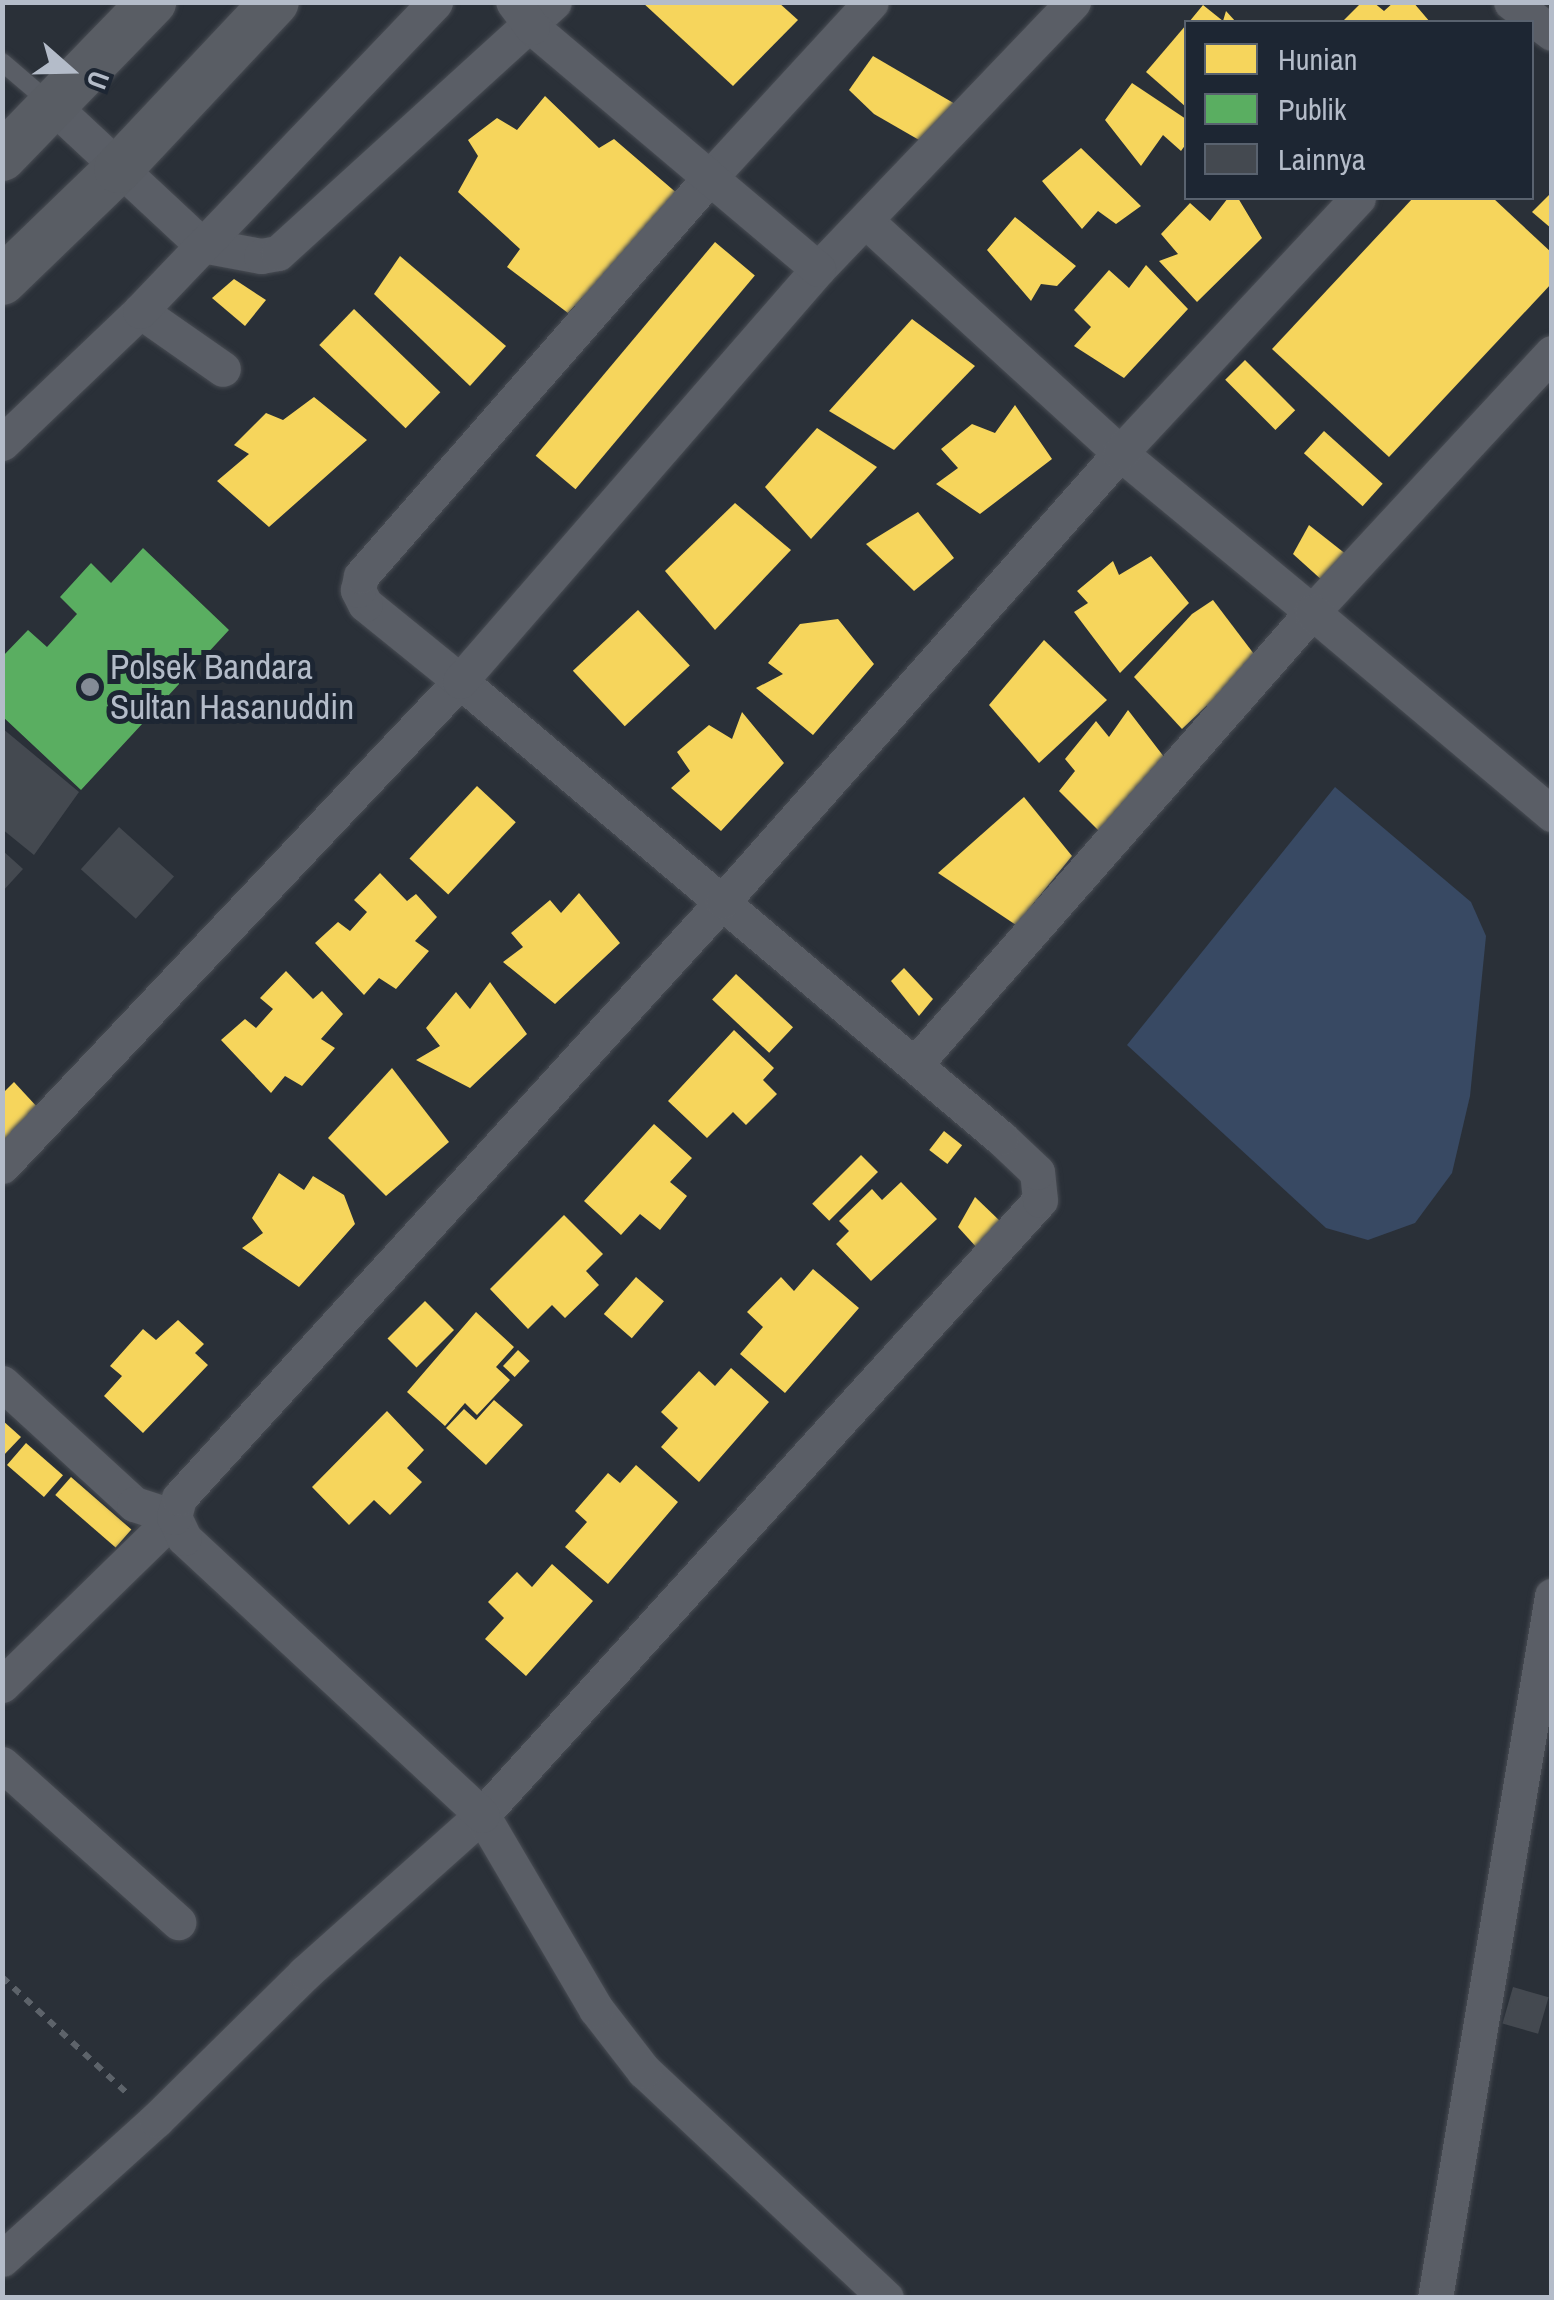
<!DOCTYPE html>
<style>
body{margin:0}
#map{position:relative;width:1554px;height:2300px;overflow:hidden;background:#2a3038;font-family:"Archivo Narrow",sans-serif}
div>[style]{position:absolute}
.water>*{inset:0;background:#384963}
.homes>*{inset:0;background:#f6d55c;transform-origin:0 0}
.public>*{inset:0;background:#5aae61}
.building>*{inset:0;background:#444950;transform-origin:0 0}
.path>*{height:6px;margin-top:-3px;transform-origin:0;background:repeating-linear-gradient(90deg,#5d636a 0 8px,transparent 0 16px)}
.roads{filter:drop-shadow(0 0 2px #484c53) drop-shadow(0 0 2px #484c53)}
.service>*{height:18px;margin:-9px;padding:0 9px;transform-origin:9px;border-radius:9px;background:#5a5e66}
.minor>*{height:35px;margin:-17.5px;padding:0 17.5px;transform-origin:17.5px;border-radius:17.5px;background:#5a5e66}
.secondary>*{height:48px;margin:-24px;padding:0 24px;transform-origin:24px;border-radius:24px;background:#595d64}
.dots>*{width:28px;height:28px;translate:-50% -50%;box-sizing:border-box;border:5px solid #1d2633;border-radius:50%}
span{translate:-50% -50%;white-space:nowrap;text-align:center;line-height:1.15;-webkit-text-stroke:10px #1d2633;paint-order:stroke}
.poi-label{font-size:35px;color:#b4bcc9}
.left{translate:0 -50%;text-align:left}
.frame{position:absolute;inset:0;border:5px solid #b4bcc9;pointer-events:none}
.legend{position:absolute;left:1184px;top:20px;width:350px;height:180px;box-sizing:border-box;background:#1d2633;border:2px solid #59626f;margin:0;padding:12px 18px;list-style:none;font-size:30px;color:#b4bcc9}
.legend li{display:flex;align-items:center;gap:20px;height:50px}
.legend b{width:50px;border:2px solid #59626f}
.north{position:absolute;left:20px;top:20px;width:100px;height:100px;-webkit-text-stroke:8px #1d2633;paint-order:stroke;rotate:110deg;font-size:28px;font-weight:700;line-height:40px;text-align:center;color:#b4bcc9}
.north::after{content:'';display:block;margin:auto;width:35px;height:45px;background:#b4bcc9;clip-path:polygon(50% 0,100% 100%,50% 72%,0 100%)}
</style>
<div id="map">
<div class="water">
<div style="clip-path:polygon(1335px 787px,1471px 902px,1486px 936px,1470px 1096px,1452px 1173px,1415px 1223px,1368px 1240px,1326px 1228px,1127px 1045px)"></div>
</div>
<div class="homes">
<div style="clip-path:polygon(642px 2px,778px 2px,798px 20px,733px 86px)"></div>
<div style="clip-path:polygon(1362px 2px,1373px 2px,1384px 11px,1394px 2px,1413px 2px,1430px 22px,1342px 22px)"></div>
<div style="clip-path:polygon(1203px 5px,1223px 21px,1226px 11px,1236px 22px,1189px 22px)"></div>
<div style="clip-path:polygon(1186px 25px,1186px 107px,1146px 72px)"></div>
<div style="clip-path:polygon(873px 56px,962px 108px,926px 144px,874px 114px,849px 90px)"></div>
<div style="clip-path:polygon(1132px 83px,1186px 119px,1186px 144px,1181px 151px,1163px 135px,1141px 166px,1105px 120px)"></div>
<div style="clip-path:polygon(545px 96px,599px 148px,614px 139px,679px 195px,568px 313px,507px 267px,520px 249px,458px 192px,478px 156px,468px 140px,497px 118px,517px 130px)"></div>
<div style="clip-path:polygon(1081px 148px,1141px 206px,1116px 224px,1098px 211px,1082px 229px,1042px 181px)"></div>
<div style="clip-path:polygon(1552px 192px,1552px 229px,1532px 212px)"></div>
<div style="clip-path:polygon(1228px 198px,1238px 198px,1262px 238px,1197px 302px,1159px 261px,1178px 254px,1161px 234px,1190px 203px,1210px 221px)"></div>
<div style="clip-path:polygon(1413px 198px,1493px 198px,1552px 253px,1552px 283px,1389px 457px,1272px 349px)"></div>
<div style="clip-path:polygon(1015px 217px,1076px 266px,1057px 286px,1041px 284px,1031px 301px,987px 250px)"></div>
<div style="left:715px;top:242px;width:52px;height:279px;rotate:40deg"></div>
<div style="clip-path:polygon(400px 256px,506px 346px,470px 386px,374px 294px)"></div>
<div style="clip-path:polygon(1146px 265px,1188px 309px,1124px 378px,1074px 346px,1091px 327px,1074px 310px,1109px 270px,1129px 288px)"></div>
<div style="clip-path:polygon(234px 279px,266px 300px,245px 326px,212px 298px)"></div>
<div style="left:354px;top:309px;width:120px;height:50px;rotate:44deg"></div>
<div style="clip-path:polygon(912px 319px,975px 366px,894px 450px,829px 411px)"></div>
<div style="left:1245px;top:360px;width:71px;height:28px;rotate:45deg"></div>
<div style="clip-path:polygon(314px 397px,367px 440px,269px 527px,217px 481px,249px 454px,234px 445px,266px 413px,283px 420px)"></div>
<div style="clip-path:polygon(1015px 405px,1052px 459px,980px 514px,936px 484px,958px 468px,941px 449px,972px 424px,995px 433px)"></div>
<div style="clip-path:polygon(817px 428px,877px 467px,811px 539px,765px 487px)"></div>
<div style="left:1324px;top:431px;width:79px;height:30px;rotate:42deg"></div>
<div style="clip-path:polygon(735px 503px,791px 550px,715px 630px,665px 571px)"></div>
<div style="clip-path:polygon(918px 512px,954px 558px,914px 591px,866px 544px)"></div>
<div style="clip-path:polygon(1309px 525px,1347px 555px,1324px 582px,1293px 554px)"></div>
<div style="clip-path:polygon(1151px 556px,1189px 603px,1120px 673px,1074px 612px,1088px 603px,1077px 591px,1113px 561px,1119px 575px)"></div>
<div style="clip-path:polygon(1213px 600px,1257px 658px,1182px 729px,1134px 677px,1192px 614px)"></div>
<div style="left:638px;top:610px;width:76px;height:89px;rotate:47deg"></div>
<div style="clip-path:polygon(838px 619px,874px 664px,813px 735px,756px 688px,783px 674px,768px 663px,800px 624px)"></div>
<div style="clip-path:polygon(1044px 640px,1107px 700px,1039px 763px,989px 705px)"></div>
<div style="clip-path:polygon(1128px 710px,1171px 766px,1103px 835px,1059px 791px,1075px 771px,1065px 759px,1096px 721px,1109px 737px)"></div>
<div style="clip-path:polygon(742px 712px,784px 763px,721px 831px,671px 788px,690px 771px,677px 752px,709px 725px,732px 739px)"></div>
<div style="left:477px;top:786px;width:53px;height:99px;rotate:43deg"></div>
<div style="clip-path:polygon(1024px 797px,1072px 856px,1016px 925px,938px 873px)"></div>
<div style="clip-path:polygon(380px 873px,407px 901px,416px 894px,437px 917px,415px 941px,429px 951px,396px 989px,379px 978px,364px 995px,315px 943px,338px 922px,350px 931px,367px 912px,354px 900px)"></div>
<div style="clip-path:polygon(579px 893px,620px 943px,555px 1004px,503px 962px,523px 947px,511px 933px,550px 900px,561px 913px)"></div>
<div style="clip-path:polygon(904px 968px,933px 999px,919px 1016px,891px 981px)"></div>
<div style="clip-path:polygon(286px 971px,313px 999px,322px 991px,343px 1014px,321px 1039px,335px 1048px,302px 1086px,285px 1076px,271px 1093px,221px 1040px,245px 1019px,256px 1028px,273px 1009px,260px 998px)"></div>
<div style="left:736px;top:974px;width:78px;height:35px;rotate:43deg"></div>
<div style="clip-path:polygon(490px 982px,527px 1034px,470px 1088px,416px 1060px,440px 1046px,426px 1028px,456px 992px,470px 1009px)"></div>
<div style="clip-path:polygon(734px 1030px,774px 1068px,763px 1080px,777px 1094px,746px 1125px,733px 1112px,707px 1138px,668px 1101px)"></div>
<div style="clip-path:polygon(392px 1068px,449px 1142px,386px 1196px,328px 1138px)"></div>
<div style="clip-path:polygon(14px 1082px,39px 1109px,2px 1150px,2px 1094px)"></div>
<div style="clip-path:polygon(654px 1124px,692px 1158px,670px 1182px,687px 1196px,660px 1230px,640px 1214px,621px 1235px,584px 1201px)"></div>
<div style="left:944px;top:1131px;width:23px;height:24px;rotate:38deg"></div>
<div style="left:861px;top:1155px;width:24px;height:69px;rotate:45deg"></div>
<div style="clip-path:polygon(279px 1173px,304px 1190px,313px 1176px,344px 1195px,355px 1224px,299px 1287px,242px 1248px,263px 1233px,252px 1218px)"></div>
<div style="clip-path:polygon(901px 1182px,937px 1219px,871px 1281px,836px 1244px,849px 1231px,839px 1221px,872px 1189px,882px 1200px)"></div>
<div style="clip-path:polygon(975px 1197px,1001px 1222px,978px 1249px,958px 1227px)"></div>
<div style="clip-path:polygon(564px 1215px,603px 1254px,586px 1271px,599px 1285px,565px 1318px,552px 1305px,528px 1329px,490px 1289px)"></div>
<div style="clip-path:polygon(813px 1269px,859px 1308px,785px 1393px,740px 1354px,763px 1327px,747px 1312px,781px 1277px,794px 1291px)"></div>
<div style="left:636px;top:1277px;width:37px;height:49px;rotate:41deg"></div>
<div style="left:425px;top:1301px;width:41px;height:53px;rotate:45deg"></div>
<div style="clip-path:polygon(476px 1312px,514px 1347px,496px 1367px,510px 1380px,477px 1415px,465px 1403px,445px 1426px,407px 1392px)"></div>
<div style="clip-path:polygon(178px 1320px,204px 1344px,195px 1353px,208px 1365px,143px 1433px,104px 1396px,122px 1376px,110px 1366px,143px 1329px,156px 1340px)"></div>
<div style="left:518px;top:1350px;width:16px;height:22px;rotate:43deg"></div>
<div style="clip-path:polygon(731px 1368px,769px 1402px,699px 1482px,661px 1447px,678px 1428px,661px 1412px,699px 1371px,715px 1386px)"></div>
<div style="clip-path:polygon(494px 1400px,523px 1425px,486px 1465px,446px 1428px,464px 1409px,476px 1420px)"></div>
<div style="clip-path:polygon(387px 1411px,424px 1450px,407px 1468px,422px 1482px,390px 1515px,374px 1500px,349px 1525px,312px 1487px)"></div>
<div style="clip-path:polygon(2px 1420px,21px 1437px,2px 1457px)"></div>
<div style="left:26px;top:1443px;width:49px;height:29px;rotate:41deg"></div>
<div style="clip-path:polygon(636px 1465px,678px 1502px,608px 1584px,565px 1547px,587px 1522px,575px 1511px,608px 1473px,620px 1483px)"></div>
<div style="left:71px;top:1477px;width:80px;height:24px;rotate:41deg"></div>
<div style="clip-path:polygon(552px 1564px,593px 1601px,526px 1676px,485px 1639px,504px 1618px,488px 1602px,517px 1572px,532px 1587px)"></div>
</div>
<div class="public">
<div style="clip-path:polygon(143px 548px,229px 630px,81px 790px,2px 716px,2px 657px,28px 630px,47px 647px,77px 614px,60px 597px,91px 563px,111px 583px)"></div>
</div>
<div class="building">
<div style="clip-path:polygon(2px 728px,79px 792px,34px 855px,2px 829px)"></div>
<div style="left:119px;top:827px;width:74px;height:57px;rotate:42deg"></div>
<div style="clip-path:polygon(2px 850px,23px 869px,2px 892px)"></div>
<div style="left:1513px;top:1987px;width:37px;height:38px;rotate:16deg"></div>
</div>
<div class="path">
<div style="left:2px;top:1977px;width:175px;rotate:42.9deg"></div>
</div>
<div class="roads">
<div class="service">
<div style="left:2px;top:62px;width:63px;rotate:40.5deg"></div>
</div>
<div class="minor">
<div style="left:1511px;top:2px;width:51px;rotate:37.1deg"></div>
<div style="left:54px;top:107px;width:202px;rotate:43deg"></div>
<div style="left:866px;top:221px;width:344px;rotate:42.4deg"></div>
<div style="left:1120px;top:453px;width:249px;rotate:39.6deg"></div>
<div style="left:1312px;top:612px;width:353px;rotate:-47.2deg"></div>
<div style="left:202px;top:245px;width:60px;rotate:10.6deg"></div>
<div style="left:261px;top:256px;width:17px;rotate:-10deg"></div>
<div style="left:278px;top:253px;width:373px;rotate:-42.3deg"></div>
<div style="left:818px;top:269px;width:369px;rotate:-46.3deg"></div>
<div style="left:140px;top:311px;width:101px;rotate:34.9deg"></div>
<div style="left:2px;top:443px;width:191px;rotate:-43.7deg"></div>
<div style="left:140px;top:311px;width:427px;rotate:-46.3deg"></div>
<div style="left:916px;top:1063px;width:600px;rotate:-48.72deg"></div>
<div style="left:1312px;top:612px;width:314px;rotate:40.1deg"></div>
<div style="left:2px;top:1166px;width:667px;rotate:-46.64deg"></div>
<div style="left:460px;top:681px;width:122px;rotate:-141deg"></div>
<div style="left:365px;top:604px;width:16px;rotate:-117deg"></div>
<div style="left:358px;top:590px;width:14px;rotate:-78deg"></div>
<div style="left:361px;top:576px;width:532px;rotate:-48.81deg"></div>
<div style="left:711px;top:176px;width:236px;rotate:-47.4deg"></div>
<div style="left:2px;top:1383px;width:179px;rotate:42.5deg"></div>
<div style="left:134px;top:1504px;width:42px;rotate:18deg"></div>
<div style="left:2px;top:1685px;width:240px;rotate:-44.3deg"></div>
<div style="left:2px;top:1764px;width:237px;rotate:41.9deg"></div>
<div style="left:2px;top:2259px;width:207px;rotate:-42.1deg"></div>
<div style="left:156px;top:2120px;width:209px;rotate:-44.6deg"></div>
<div style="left:305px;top:1973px;width:237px;rotate:-41.8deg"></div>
<div style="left:482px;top:1815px;width:830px;rotate:-47.78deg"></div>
<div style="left:1040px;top:1200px;width:28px;rotate:-96deg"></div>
<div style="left:1037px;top:1172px;width:50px;rotate:-136.6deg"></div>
<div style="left:1001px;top:1138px;width:708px;rotate:-139.81deg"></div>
<div style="left:460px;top:681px;width:546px;rotate:-49.01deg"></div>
<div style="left:818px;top:269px;width:375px;rotate:-139.8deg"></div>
<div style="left:532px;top:27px;width:31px;rotate:-127deg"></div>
<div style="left:886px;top:2298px;width:332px;rotate:-136.8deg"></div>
<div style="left:644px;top:2071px;width:78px;rotate:-127.7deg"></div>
<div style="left:596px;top:2009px;width:225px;rotate:-120.4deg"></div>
<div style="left:482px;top:1815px;width:407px;rotate:-137.1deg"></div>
<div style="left:184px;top:1538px;width:23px;rotate:-115deg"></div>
<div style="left:174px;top:1517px;width:20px;rotate:-75deg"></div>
<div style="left:179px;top:1498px;width:808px;rotate:-47.66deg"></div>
<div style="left:723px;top:901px;width:599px;rotate:-48.45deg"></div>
<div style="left:1120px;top:453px;width:349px;rotate:-47deg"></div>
<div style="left:1435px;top:2298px;width:712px;rotate:-80.54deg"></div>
</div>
<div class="secondary">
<div style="left:2px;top:157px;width:216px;rotate:-45.9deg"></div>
<div style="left:2px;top:281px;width:161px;rotate:-44deg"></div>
<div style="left:118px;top:169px;width:229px;rotate:-46.8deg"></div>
</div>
</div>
<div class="dots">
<div style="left:90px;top:687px;background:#848b96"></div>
</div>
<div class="poi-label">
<span class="left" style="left:110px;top:687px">Polsek Bandara<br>Sultan Hasanuddin</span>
</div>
<div class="frame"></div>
<ul class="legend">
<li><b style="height:28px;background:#f6d55c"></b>Hunian</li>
<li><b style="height:28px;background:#5aae61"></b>Publik</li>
<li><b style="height:28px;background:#444950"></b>Lainnya</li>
</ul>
<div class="north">U</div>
</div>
